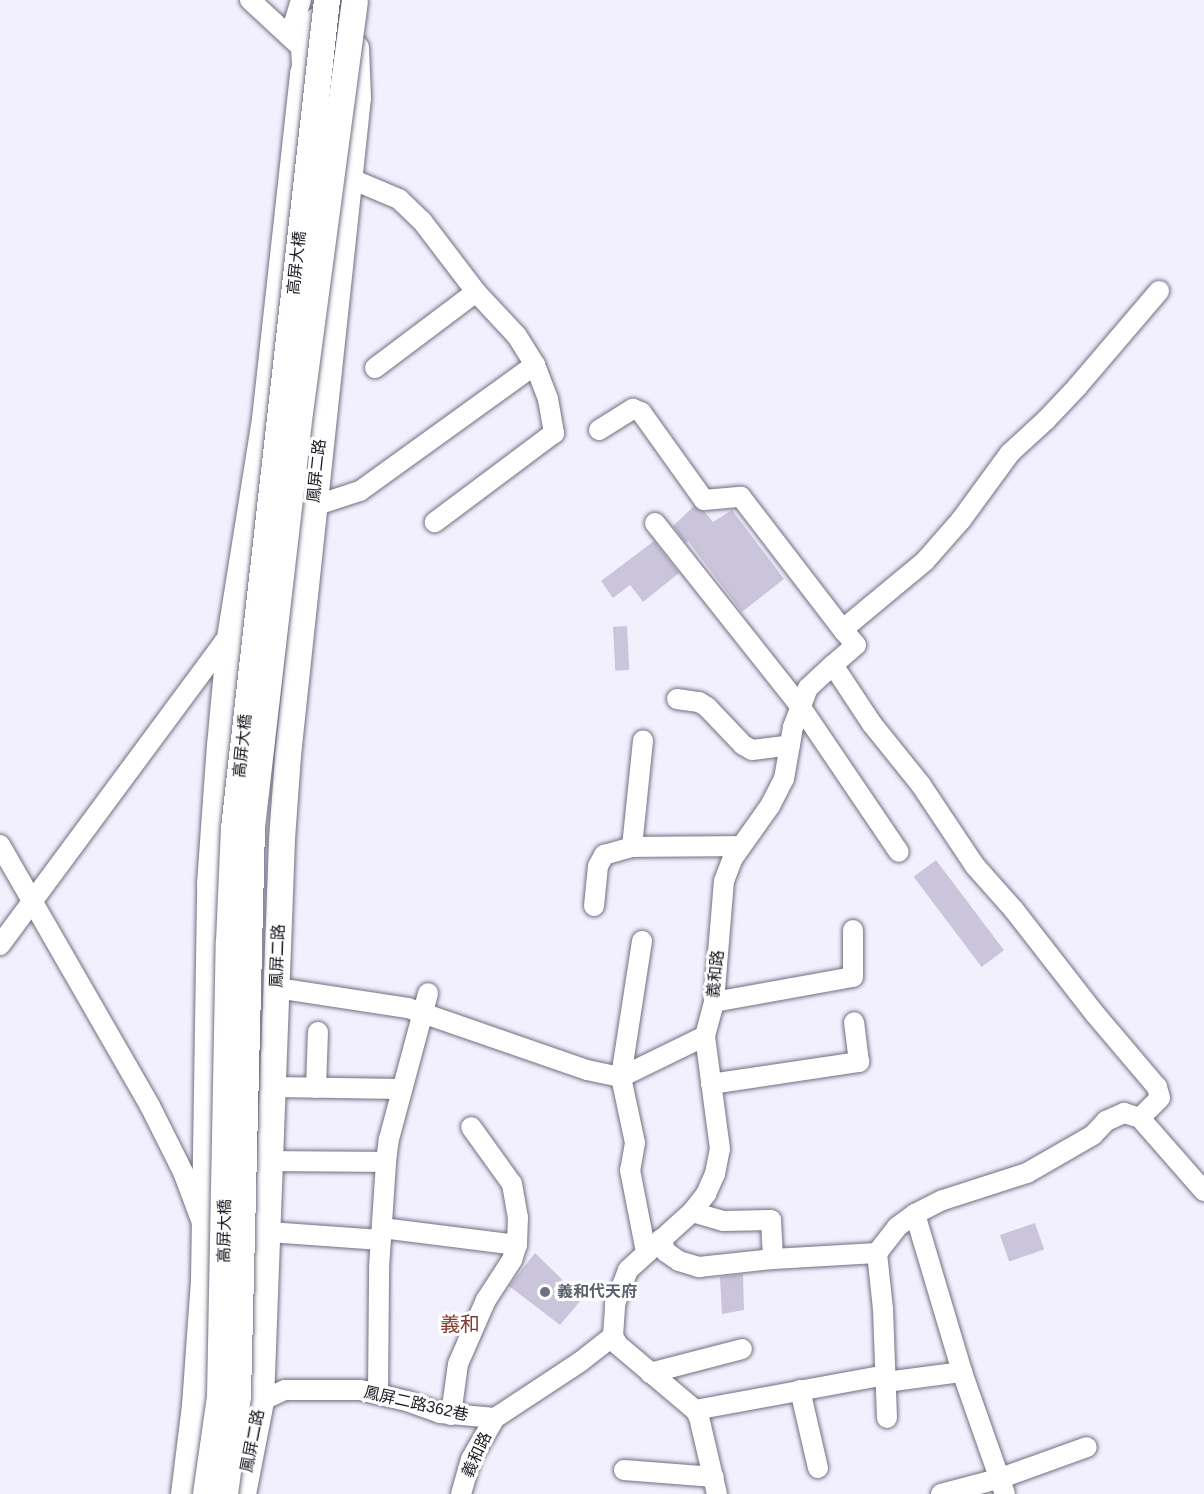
<!DOCTYPE html>
<meta charset="utf-8">
<style>
body{margin:0}
#map{position:relative;width:1204px;height:1494px;overflow:hidden;background:#f3f0fe;font-family:Arial,"Noto Sans TC",sans-serif}
div>[style]{position:absolute}
.building>*{inset:0;background:#cac5db;transform-origin:0 0}
.roads{filter:drop-shadow(0 0 2px #726e82) drop-shadow(0 0 2px #726e82)}
.minor>*{height:20px;margin:-10px;padding:0 10px;transform-origin:10px;border-radius:10px;background:#fff}
.major>*{height:26px;margin:-13px;padding:0 13px;transform-origin:13px;border-radius:13px;background:#fff}
.bridges{filter:drop-shadow(0 0 2px #726e82) drop-shadow(0 0 2px #726e82)}
.major-bridge>*{height:26px;margin:-13px;padding:0 13px;transform-origin:13px;border-radius:13px;background:#fff}
.dots>*{width:16px;height:16px;translate:-50% -50%;box-sizing:border-box;border:3px solid #fff;border-radius:50%}
span{translate:-50% -50%;white-space:nowrap;text-align:center;line-height:1.15;-webkit-text-stroke:6px #fff;paint-order:stroke}
.street-label{font-size:16px;color:#1c1a22}
.worship-label{font-size:16px;color:#5b616d;font-weight:700}
.left{translate:0 -50%;text-align:left}
.quarter-label{font-size:20px;color:#823b32}
</style>
<div id="map">
<div class="building">
<div style="clip-path:polygon(694px 506px,705px 512px,713px 522px,732px 510px,784px 579px,742px 612px,688px 541px,686px 543px,673px 526px)"></div>
<div style="clip-path:polygon(654px 541px,679px 573px,643px 602px,630px 585px,613px 598px,601px 581px)"></div>
<div style="left:627px;top:626px;width:44px;height:14px;rotate:87deg"></div>
<div style="left:936px;top:860px;width:113px;height:28px;rotate:53deg"></div>
<div style="left:1035px;top:1223px;width:28px;height:37px;rotate:71deg"></div>
<div style="clip-path:polygon(535px 1253px,582px 1299px,560px 1325px,509px 1286px)"></div>
<div style="clip-path:polygon(743px 1274px,744px 1310px,722px 1314px,720px 1277px)"></div>
</div>
<div class="roads">
<div class="minor">
<div style="left:250px;top:0;width:69px;rotate:42.7deg"></div>
<div style="left:301px;top:0;width:24px;rotate:107deg"></div>
<div style="left:294px;top:23px;width:25px;rotate:74deg"></div>
<div style="left:301px;top:47px;width:17px;rotate:87deg"></div>
<div style="left:349px;top:178px;width:54px;rotate:22.8deg"></div>
<div style="left:399px;top:199px;width:32px;rotate:44deg"></div>
<div style="left:422px;top:221px;width:89px;rotate:52.7deg"></div>
<div style="left:476px;top:292px;width:60px;rotate:47deg"></div>
<div style="left:517px;top:336px;width:34px;rotate:58deg"></div>
<div style="left:535px;top:365px;width:36px;rotate:69deg"></div>
<div style="left:548px;top:399px;width:35px;rotate:80deg"></div>
<div style="left:554px;top:433px;width:149px;rotate:143.2deg"></div>
<div style="left:375px;top:368px;width:126px;rotate:-37deg"></div>
<div style="left:599px;top:430px;width:40px;rotate:-32deg"></div>
<div style="left:633px;top:409px;width:9px;rotate:21deg"></div>
<div style="left:641px;top:412px;width:108px;rotate:54.4deg"></div>
<div style="left:704px;top:500px;width:37px;rotate:-5deg"></div>
<div style="left:741px;top:497px;width:169px;rotate:52.5deg"></div>
<div style="left:314px;top:506px;width:48px;rotate:-18.1deg"></div>
<div style="left:360px;top:491px;width:216px;rotate:-35.8deg"></div>
<div style="left:655px;top:523px;width:233px;rotate:51.6deg"></div>
<div style="left:800px;top:706px;width:176px;rotate:55.9deg"></div>
<div style="left:833px;top:665px;width:30px;rotate:-41deg"></div>
<div style="left:856px;top:645px;width:18px;rotate:-131deg"></div>
<div style="left:844px;top:631px;width:7px;rotate:-56deg"></div>
<div style="left:848px;top:625px;width:100px;rotate:-39.7deg"></div>
<div style="left:925px;top:561px;width:55px;rotate:-48.7deg"></div>
<div style="left:961px;top:520px;width:83px;rotate:-53.8deg"></div>
<div style="left:1010px;top:453px;width:49px;rotate:-42.5deg"></div>
<div style="left:1046px;top:420px;width:47px;rotate:-46.7deg"></div>
<div style="left:1078px;top:386px;width:125px;rotate:-49.5deg"></div>
<div style="left:677px;top:699px;width:22px;rotate:8deg"></div>
<div style="left:699px;top:702px;width:9px;rotate:32deg"></div>
<div style="left:707px;top:707px;width:52px;rotate:46.5deg"></div>
<div style="left:743px;top:745px;width:10px;rotate:29deg"></div>
<div style="left:752px;top:750px;width:38px;rotate:-7deg"></div>
<div style="left:0;top:845px;width:301px;rotate:60.1deg"></div>
<div style="left:150px;top:1106px;width:74px;rotate:63.4deg"></div>
<div style="left:183px;top:1172px;width:51px;rotate:69.4deg"></div>
<div style="left:632px;top:847px;width:107px;rotate:-84.1deg"></div>
<div style="left:594px;top:906px;width:40px;rotate:-84.3deg"></div>
<div style="left:598px;top:866px;width:13px;rotate:-61deg"></div>
<div style="left:604px;top:855px;width:29px;rotate:-16deg"></div>
<div style="left:632px;top:847px;width:109px;rotate:-0.5deg"></div>
<div style="left:642px;top:941px;width:138px;rotate:98.8deg"></div>
<div style="left:621px;top:1077px;width:67px;rotate:78deg"></div>
<div style="left:635px;top:1143px;width:27px;rotate:100deg"></div>
<div style="left:630px;top:1170px;width:84px;rotate:79deg"></div>
<div style="left:0;top:945px;width:377px;rotate:-53.5deg"></div>
<div style="left:224px;top:642px;width:7px;rotate:-34deg"></div>
<div style="left:290px;top:990px;width:119px;rotate:8.7deg"></div>
<div style="left:408px;top:1008px;width:189px;rotate:19.1deg"></div>
<div style="left:587px;top:1070px;width:35px;rotate:12deg"></div>
<div style="left:621px;top:1077px;width:93px;rotate:-26deg"></div>
<div style="left:714px;top:1002px;width:141px;rotate:-10.2deg"></div>
<div style="left:853px;top:977px;width:47px;rotate:-90deg"></div>
<div style="left:711px;top:1084px;width:150px;rotate:-8.5deg"></div>
<div style="left:859px;top:1062px;width:40px;rotate:-97.1deg"></div>
<div style="left:274px;top:1087px;width:127px;rotate:0.9deg"></div>
<div style="left:316px;top:1088px;width:56px;rotate:-88deg"></div>
<div style="left:271px;top:1161px;width:115px;rotate:0.5deg"></div>
<div style="left:692px;top:1212px;width:33px;rotate:16deg"></div>
<div style="left:724px;top:1221px;width:47px;rotate:-1.2deg"></div>
<div style="left:771px;top:1220px;width:39px;rotate:87deg"></div>
<div style="left:773px;top:1259px;width:104px;rotate:-3.3deg"></div>
<div style="left:877px;top:1253px;width:33px;rotate:-52deg"></div>
<div style="left:897px;top:1227px;width:22px;rotate:-36deg"></div>
<div style="left:915px;top:1214px;width:31px;rotate:-27deg"></div>
<div style="left:943px;top:1200px;width:88px;rotate:-17.8deg"></div>
<div style="left:1027px;top:1173px;width:76px;rotate:-29.9deg"></div>
<div style="left:1093px;top:1135px;width:19px;rotate:-47deg"></div>
<div style="left:1106px;top:1121px;width:20px;rotate:-24deg"></div>
<div style="left:1124px;top:1113px;width:17px;rotate:17deg"></div>
<div style="left:1140px;top:1118px;width:97px;rotate:48.8deg"></div>
<div style="left:915px;top:1214px;width:165px;rotate:73.4deg"></div>
<div style="left:962px;top:1372px;width:129px;rotate:70.6deg"></div>
<div style="left:382px;top:1228px;width:136px;rotate:7.2deg"></div>
<div style="left:269px;top:1232px;width:112px;rotate:4.1deg"></div>
<div style="left:661px;top:1239px;width:14px;rotate:69deg"></div>
<div style="left:666px;top:1252px;width:16px;rotate:35deg"></div>
<div style="left:679px;top:1261px;width:21px;rotate:17deg"></div>
<div style="left:699px;top:1267px;width:74px;rotate:-6.2deg"></div>
<div style="left:877px;top:1253px;width:56px;rotate:83.9deg"></div>
<div style="left:883px;top:1309px;width:109px;rotate:87.9deg"></div>
<div style="left:650px;top:1373px;width:95px;rotate:-14.6deg"></div>
<div style="left:886px;top:1382px;width:77px;rotate:-7.5deg"></div>
<div style="left:800px;top:1390px;width:80px;rotate:77deg"></div>
<div style="left:378px;top:1394px;width:126px;rotate:-89.5deg"></div>
<div style="left:379px;top:1268px;width:106px;rotate:-86.2deg"></div>
<div style="left:386px;top:1162px;width:23px;rotate:-83deg"></div>
<div style="left:389px;top:1139px;width:151px;rotate:-75deg"></div>
<div style="left:248px;top:1402px;width:13px;rotate:-4deg"></div>
<div style="left:261px;top:1401px;width:26px;rotate:-25deg"></div>
<div style="left:285px;top:1390px;width:75px"></div>
<div style="left:360px;top:1390px;width:48px;rotate:13.2deg"></div>
<div style="left:407px;top:1401px;width:35px;rotate:20deg"></div>
<div style="left:440px;top:1413px;width:55px;rotate:5.2deg"></div>
<div style="left:695px;top:1410px;width:194px;rotate:-10.4deg"></div>
<div style="left:451px;top:1415px;width:51px;rotate:-82.2deg"></div>
<div style="left:458px;top:1364px;width:70px;rotate:-66.4deg"></div>
<div style="left:486px;top:1300px;width:48px;rotate:-57deg"></div>
<div style="left:512px;top:1260px;width:16px;rotate:-72deg"></div>
<div style="left:517px;top:1245px;width:27px;rotate:-88deg"></div>
<div style="left:518px;top:1218px;width:35px;rotate:-100deg"></div>
<div style="left:512px;top:1184px;width:70px;rotate:-125.7deg"></div>
<div style="left:624px;top:1470px;width:90px;rotate:4.4deg"></div>
<div style="left:461px;top:1494px;width:36px;rotate:-74deg"></div>
<div style="left:471px;top:1459px;width:48px;rotate:-59.7deg"></div>
<div style="left:495px;top:1418px;width:102px;rotate:-33.4deg"></div>
<div style="left:580px;top:1362px;width:42px;rotate:-38.2deg"></div>
<div style="left:717px;top:1494px;width:79px;rotate:-103.2deg"></div>
<div style="left:699px;top:1417px;width:8px;rotate:-120deg"></div>
<div style="left:695px;top:1410px;width:101px;rotate:-139.8deg"></div>
<div style="left:618px;top:1345px;width:10px;rotate:-119deg"></div>
<div style="left:613px;top:1336px;width:32px;rotate:-86deg"></div>
<div style="left:615px;top:1304px;width:36px;rotate:-69deg"></div>
<div style="left:628px;top:1270px;width:86px;rotate:-42.2deg"></div>
<div style="left:692px;top:1212px;width:23px;rotate:-52deg"></div>
<div style="left:706px;top:1194px;width:22px;rotate:-66deg"></div>
<div style="left:715px;top:1174px;width:25px;rotate:-79deg"></div>
<div style="left:720px;top:1149px;width:114px;rotate:-97.6deg"></div>
<div style="left:705px;top:1036px;width:35px;rotate:-75deg"></div>
<div style="left:714px;top:1002px;width:121px;rotate:-85.3deg"></div>
<div style="left:724px;top:881px;width:25px;rotate:-69deg"></div>
<div style="left:733px;top:858px;width:64px;rotate:-54.6deg"></div>
<div style="left:770px;top:806px;width:30px;rotate:-63deg"></div>
<div style="left:784px;top:779px;width:53px;rotate:-80.2deg"></div>
<div style="left:793px;top:727px;width:42px;rotate:-69deg"></div>
<div style="left:808px;top:688px;width:34px;rotate:-43deg"></div>
<div style="left:833px;top:665px;width:71px;rotate:56.5deg"></div>
<div style="left:872px;top:724px;width:78px;rotate:51.2deg"></div>
<div style="left:921px;top:785px;width:97px;rotate:56.3deg"></div>
<div style="left:975px;top:866px;width:59px;rotate:48.4deg"></div>
<div style="left:1014px;top:910px;width:132px;rotate:52.1deg"></div>
<div style="left:1095px;top:1014px;width:96px;rotate:49.7deg"></div>
<div style="left:1157px;top:1087px;width:11px;rotate:75deg"></div>
<div style="left:1160px;top:1098px;width:28px;rotate:135deg"></div>
<div style="left:941px;top:1494px;width:62px;rotate:-14.9deg"></div>
<div style="left:1001px;top:1478px;width:91px;rotate:-19.8deg"></div>
</div>
<div class="major">
<div style="left:184px;top:1494px;width:89px;rotate:-82.9deg"></div>
<div style="left:195px;top:1406px;width:126px;rotate:-85.9deg"></div>
<div style="left:204px;top:1280px;width:396px;rotate:-89.1deg"></div>
<div style="left:210px;top:884px;width:138px;rotate:-85.9deg"></div>
<div style="left:220px;top:746px;width:108px;rotate:-84.7deg"></div>
<div style="left:230px;top:638px;width:222px;rotate:-80.9deg"></div>
<div style="left:265px;top:419px;width:347px;rotate:-83.7deg"></div>
<div style="left:303px;top:74px;width:56px;rotate:-74.5deg"></div>
<div style="left:243px;top:1494px;width:95px;rotate:-79deg"></div>
<div style="left:261px;top:1401px;width:562px;rotate:-87.86deg"></div>
<div style="left:282px;top:839px;width:84px;rotate:-85.9deg"></div>
<div style="left:288px;top:755px;width:661px;rotate:-83.92deg"></div>
<div style="left:358px;top:98px;width:50px;rotate:-92.3deg"></div>
</div>
</div>
<div class="bridges">
<div class="major-bridge">
<div style="left:206px;top:1494px;width:98px;rotate:-81.8deg"></div>
<div style="left:220px;top:1397px;width:455px;rotate:-88.9deg"></div>
<div style="left:229px;top:942px;width:114px;rotate:-87.5deg"></div>
<div style="left:234px;top:828px;width:833px;rotate:-83.59deg"></div>
<div style="left:225px;top:1494px;width:99px;rotate:-82.4deg"></div>
<div style="left:238px;top:1396px;width:569px;rotate:-88.59deg"></div>
<div style="left:252px;top:827px;width:402px;rotate:-83.4deg"></div>
<div style="left:298px;top:428px;width:430px;rotate:-82.4deg"></div>
</div>
</div>
<div class="dots">
<div style="left:545px;top:1292px;background:#6b7280"></div>
</div>
<div class="street-label">
<span style="left:297px;top:263px;rotate:-84deg">高屏大橋</span>
<span style="left:317px;top:471px;rotate:-84deg">鳳屏二路</span>
<span style="left:243px;top:746px;rotate:-84deg">高屏大橋</span>
<span style="left:278px;top:956px;rotate:-88deg">鳳屏二路</span>
<span style="left:716px;top:974px;rotate:-84deg">義和路</span>
<span style="left:225px;top:1231px;rotate:-89deg">高屏大橋</span>
<span style="left:416px;top:1404px;rotate:13deg">鳳屏二路362巷</span>
<span style="left:253px;top:1441px;rotate:-79deg">鳳屏二路</span>
<span style="left:477px;top:1455px;rotate:-65deg">義和路</span>
</div>
<div class="worship-label">
<span class="left" style="left:557px;top:1292px">義和代天府</span>
</div>
<div class="quarter-label">
<span style="left:460px;top:1324px">義和</span>
</div>
</div>
